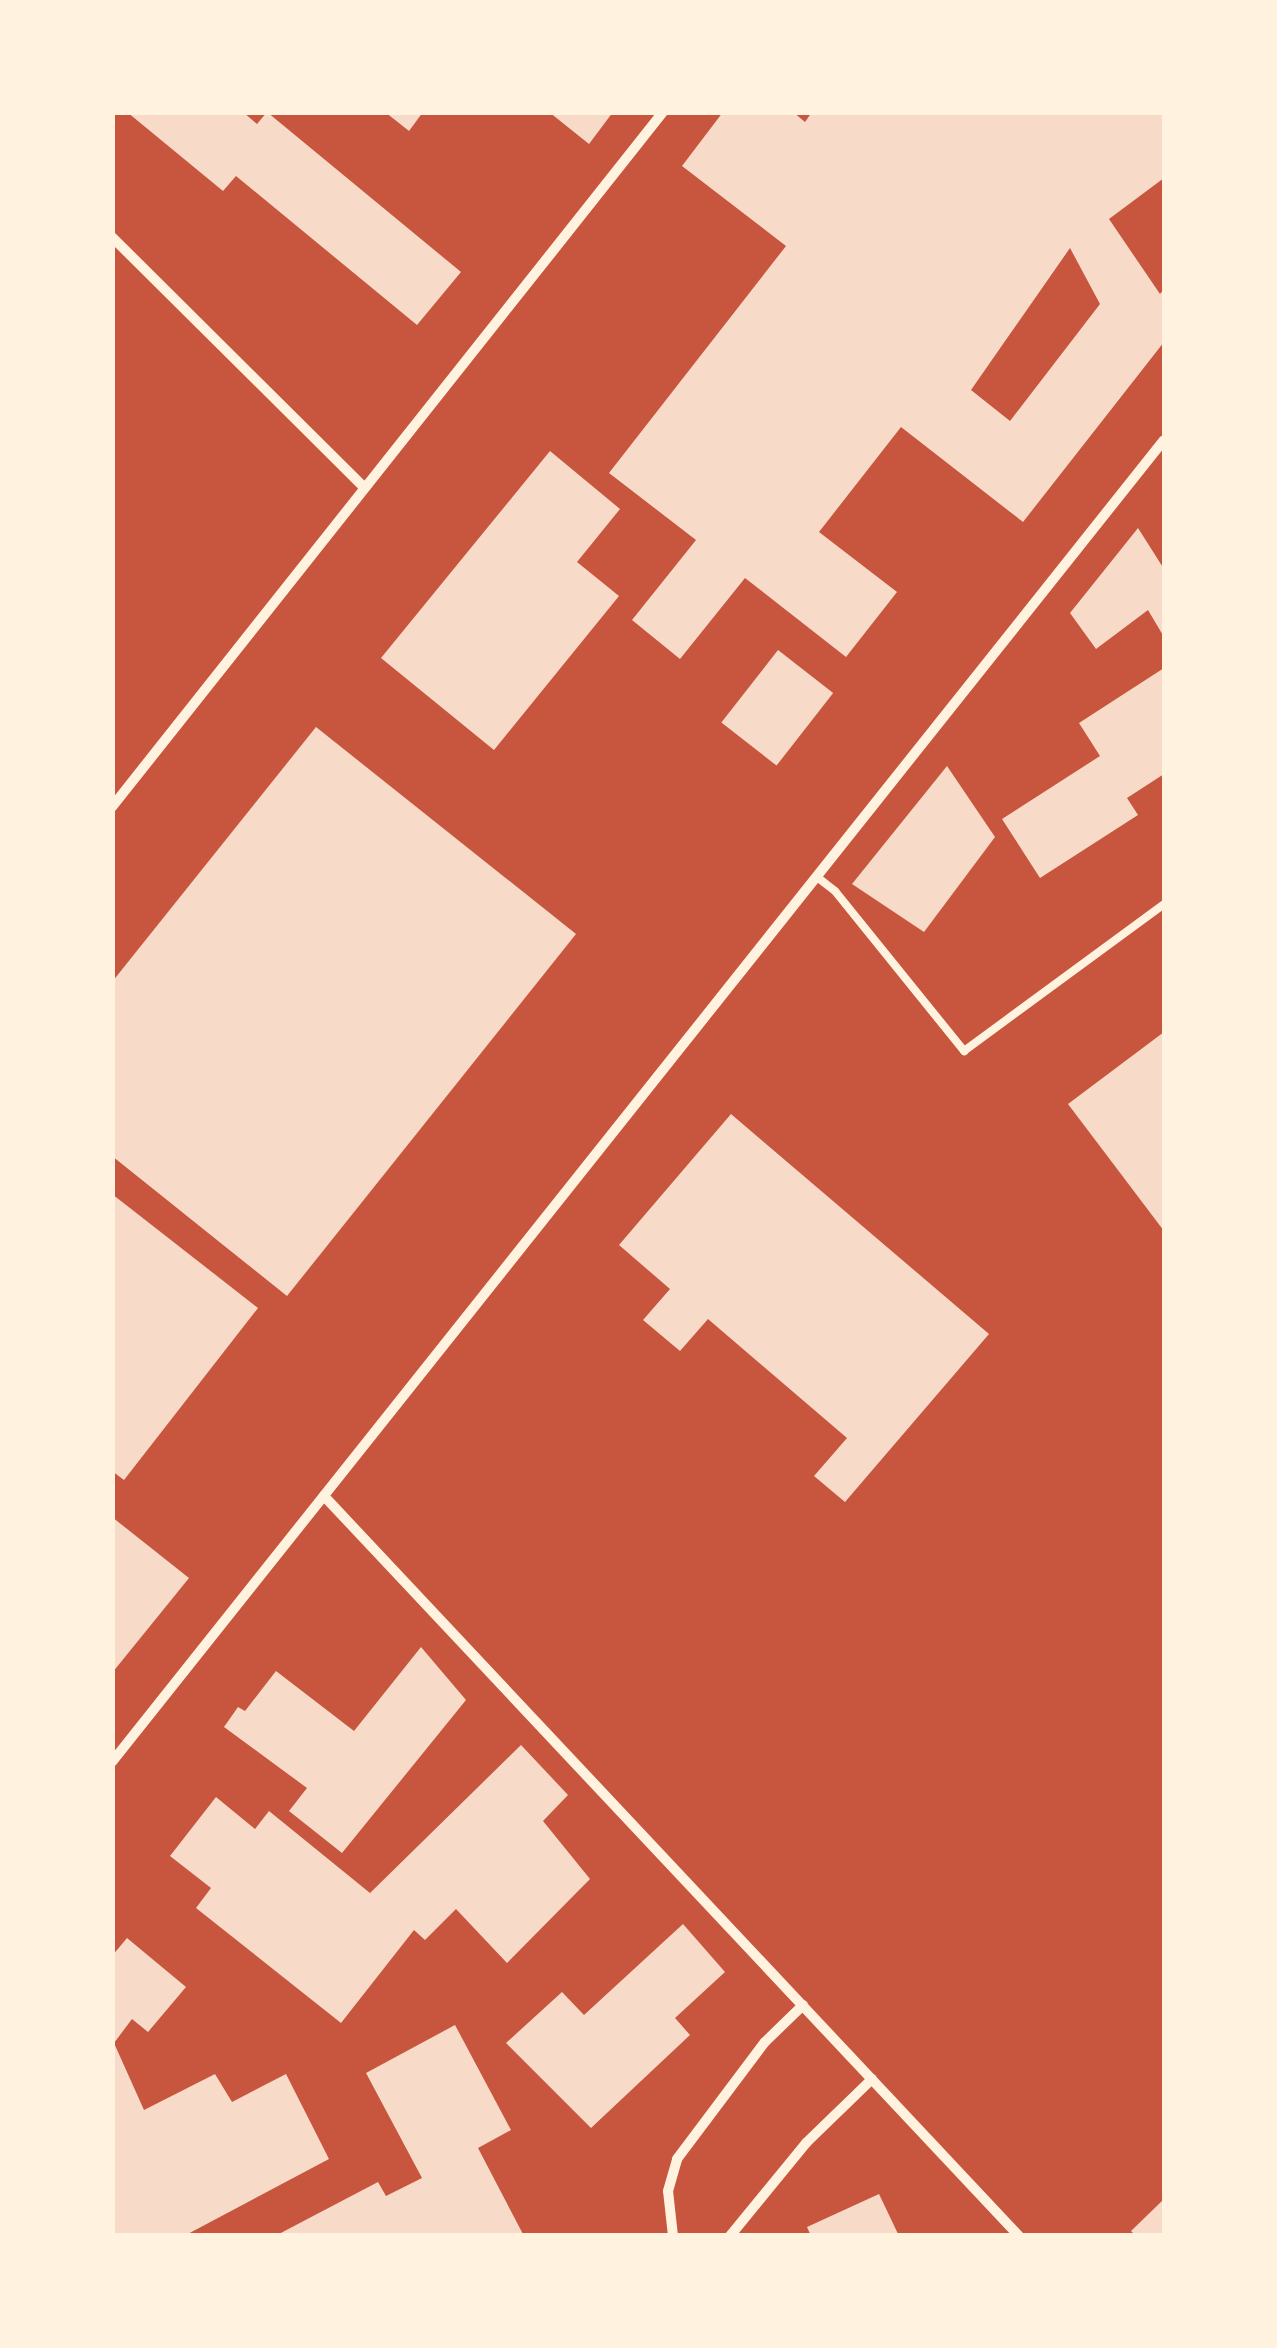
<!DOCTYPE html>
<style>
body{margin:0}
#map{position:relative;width:1277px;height:2348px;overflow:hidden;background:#c8553d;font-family:"Roboto Condensed",sans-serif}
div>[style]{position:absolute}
.building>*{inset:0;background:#f7dbc8;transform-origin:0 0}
.service>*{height:8px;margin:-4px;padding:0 4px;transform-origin:4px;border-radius:4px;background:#fff3e0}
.minor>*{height:10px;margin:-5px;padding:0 5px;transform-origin:5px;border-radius:5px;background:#fff3e0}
span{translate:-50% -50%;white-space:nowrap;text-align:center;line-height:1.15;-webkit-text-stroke:10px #fff3e0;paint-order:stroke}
.frame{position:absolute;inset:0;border:115px solid #fff3e0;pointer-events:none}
</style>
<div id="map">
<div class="building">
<div style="clip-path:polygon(127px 112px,243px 112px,257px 124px,267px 112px,461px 272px,417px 325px,236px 176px,223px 191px)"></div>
<div style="clip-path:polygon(385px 112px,423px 112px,409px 131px)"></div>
<div style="clip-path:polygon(549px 112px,613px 112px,589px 144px)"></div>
<div style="clip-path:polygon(evenodd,723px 112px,793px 112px,805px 122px,812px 112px,1164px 112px,1164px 178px,1109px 219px,1160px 294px,1164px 289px,1164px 342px,1023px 522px,901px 427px,819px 532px,897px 592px,846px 657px,745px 578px,680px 659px,632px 620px,696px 540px,609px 473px,786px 246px,682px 166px,723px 112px,1070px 248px,1100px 304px,1010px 421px,971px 390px,1070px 248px)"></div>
<div style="clip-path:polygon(550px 451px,620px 509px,577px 562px,619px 596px,494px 750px,381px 658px)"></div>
<div style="clip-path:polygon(1138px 528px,1164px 569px,1164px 637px,1148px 610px,1096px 649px,1070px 613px)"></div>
<div style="left:778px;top:650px;width:70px;height:92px;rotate:38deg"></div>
<div style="clip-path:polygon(1164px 668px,1164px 774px,1127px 798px,1138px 815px,1040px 878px,1002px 819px,1100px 756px,1079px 723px)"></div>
<div style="clip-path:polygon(316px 727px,576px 934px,287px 1296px,112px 1156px,112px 982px)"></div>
<div style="clip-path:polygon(947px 766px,995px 837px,924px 932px,852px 884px)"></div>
<div style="clip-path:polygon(1164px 1032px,1164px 1231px,1068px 1104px)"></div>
<div style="clip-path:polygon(731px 1114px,989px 1334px,845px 1502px,814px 1476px,847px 1438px,708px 1319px,680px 1351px,643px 1320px,670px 1289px,619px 1245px)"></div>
<div style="clip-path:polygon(112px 1194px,258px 1308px,124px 1480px,112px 1471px)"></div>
<div style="clip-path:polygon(112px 1517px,189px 1578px,112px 1673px)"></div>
<div style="clip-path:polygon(421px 1647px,466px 1700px,342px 1853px,289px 1811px,307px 1788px,224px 1727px,238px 1707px,245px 1711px,276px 1671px,354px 1731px)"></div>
<div style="clip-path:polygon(521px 1745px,568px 1795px,543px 1821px,590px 1879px,507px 1963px,456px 1909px,425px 1940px,414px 1930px,341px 2023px,196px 1908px,211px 1888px,170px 1856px,216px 1797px,255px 1829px,269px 1811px,370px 1893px)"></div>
<div style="clip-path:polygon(683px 1924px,725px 1972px,675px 2018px,690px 2035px,591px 2128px,506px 2043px,562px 1992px,584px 2015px)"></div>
<div style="clip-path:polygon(127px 1938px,186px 1987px,148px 2032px,132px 2019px,114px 2043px,144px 2110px,215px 2074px,232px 2102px,286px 2074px,329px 2159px,184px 2236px,112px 2236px,112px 1956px)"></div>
<div style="clip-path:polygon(455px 2025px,511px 2130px,478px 2148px,524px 2236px,275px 2236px,378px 2182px,386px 2196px,422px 2178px,366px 2073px)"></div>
<div style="clip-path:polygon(879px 2194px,899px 2236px,811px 2236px,807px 2227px)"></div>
<div style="clip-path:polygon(1164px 2199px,1164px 2236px,1136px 2236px,1131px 2231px)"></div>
</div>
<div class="service">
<div style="left:817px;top:877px;width:23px;rotate:38deg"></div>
<div style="left:835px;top:891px;width:206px;rotate:51.1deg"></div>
<div style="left:964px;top:1051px;width:248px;rotate:-36.3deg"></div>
</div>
<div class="minor">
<div style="left:112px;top:237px;width:356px;rotate:44.8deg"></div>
<div style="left:112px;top:807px;width:887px;rotate:-51.59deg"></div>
<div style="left:324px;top:1496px;width:1015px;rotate:46.8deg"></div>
<div style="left:112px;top:1762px;width:1689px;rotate:-51.49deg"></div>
<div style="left:673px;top:2236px;width:45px;rotate:-96.3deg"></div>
<div style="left:668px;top:2191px;width:33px;rotate:-74deg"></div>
<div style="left:677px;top:2159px;width:146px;rotate:-53.1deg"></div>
<div style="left:765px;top:2042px;width:53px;rotate:-44.2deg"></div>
<div style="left:730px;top:2236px;width:120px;rotate:-50.7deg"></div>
<div style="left:806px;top:2143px;width:92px;rotate:-44.1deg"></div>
</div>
<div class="frame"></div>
</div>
